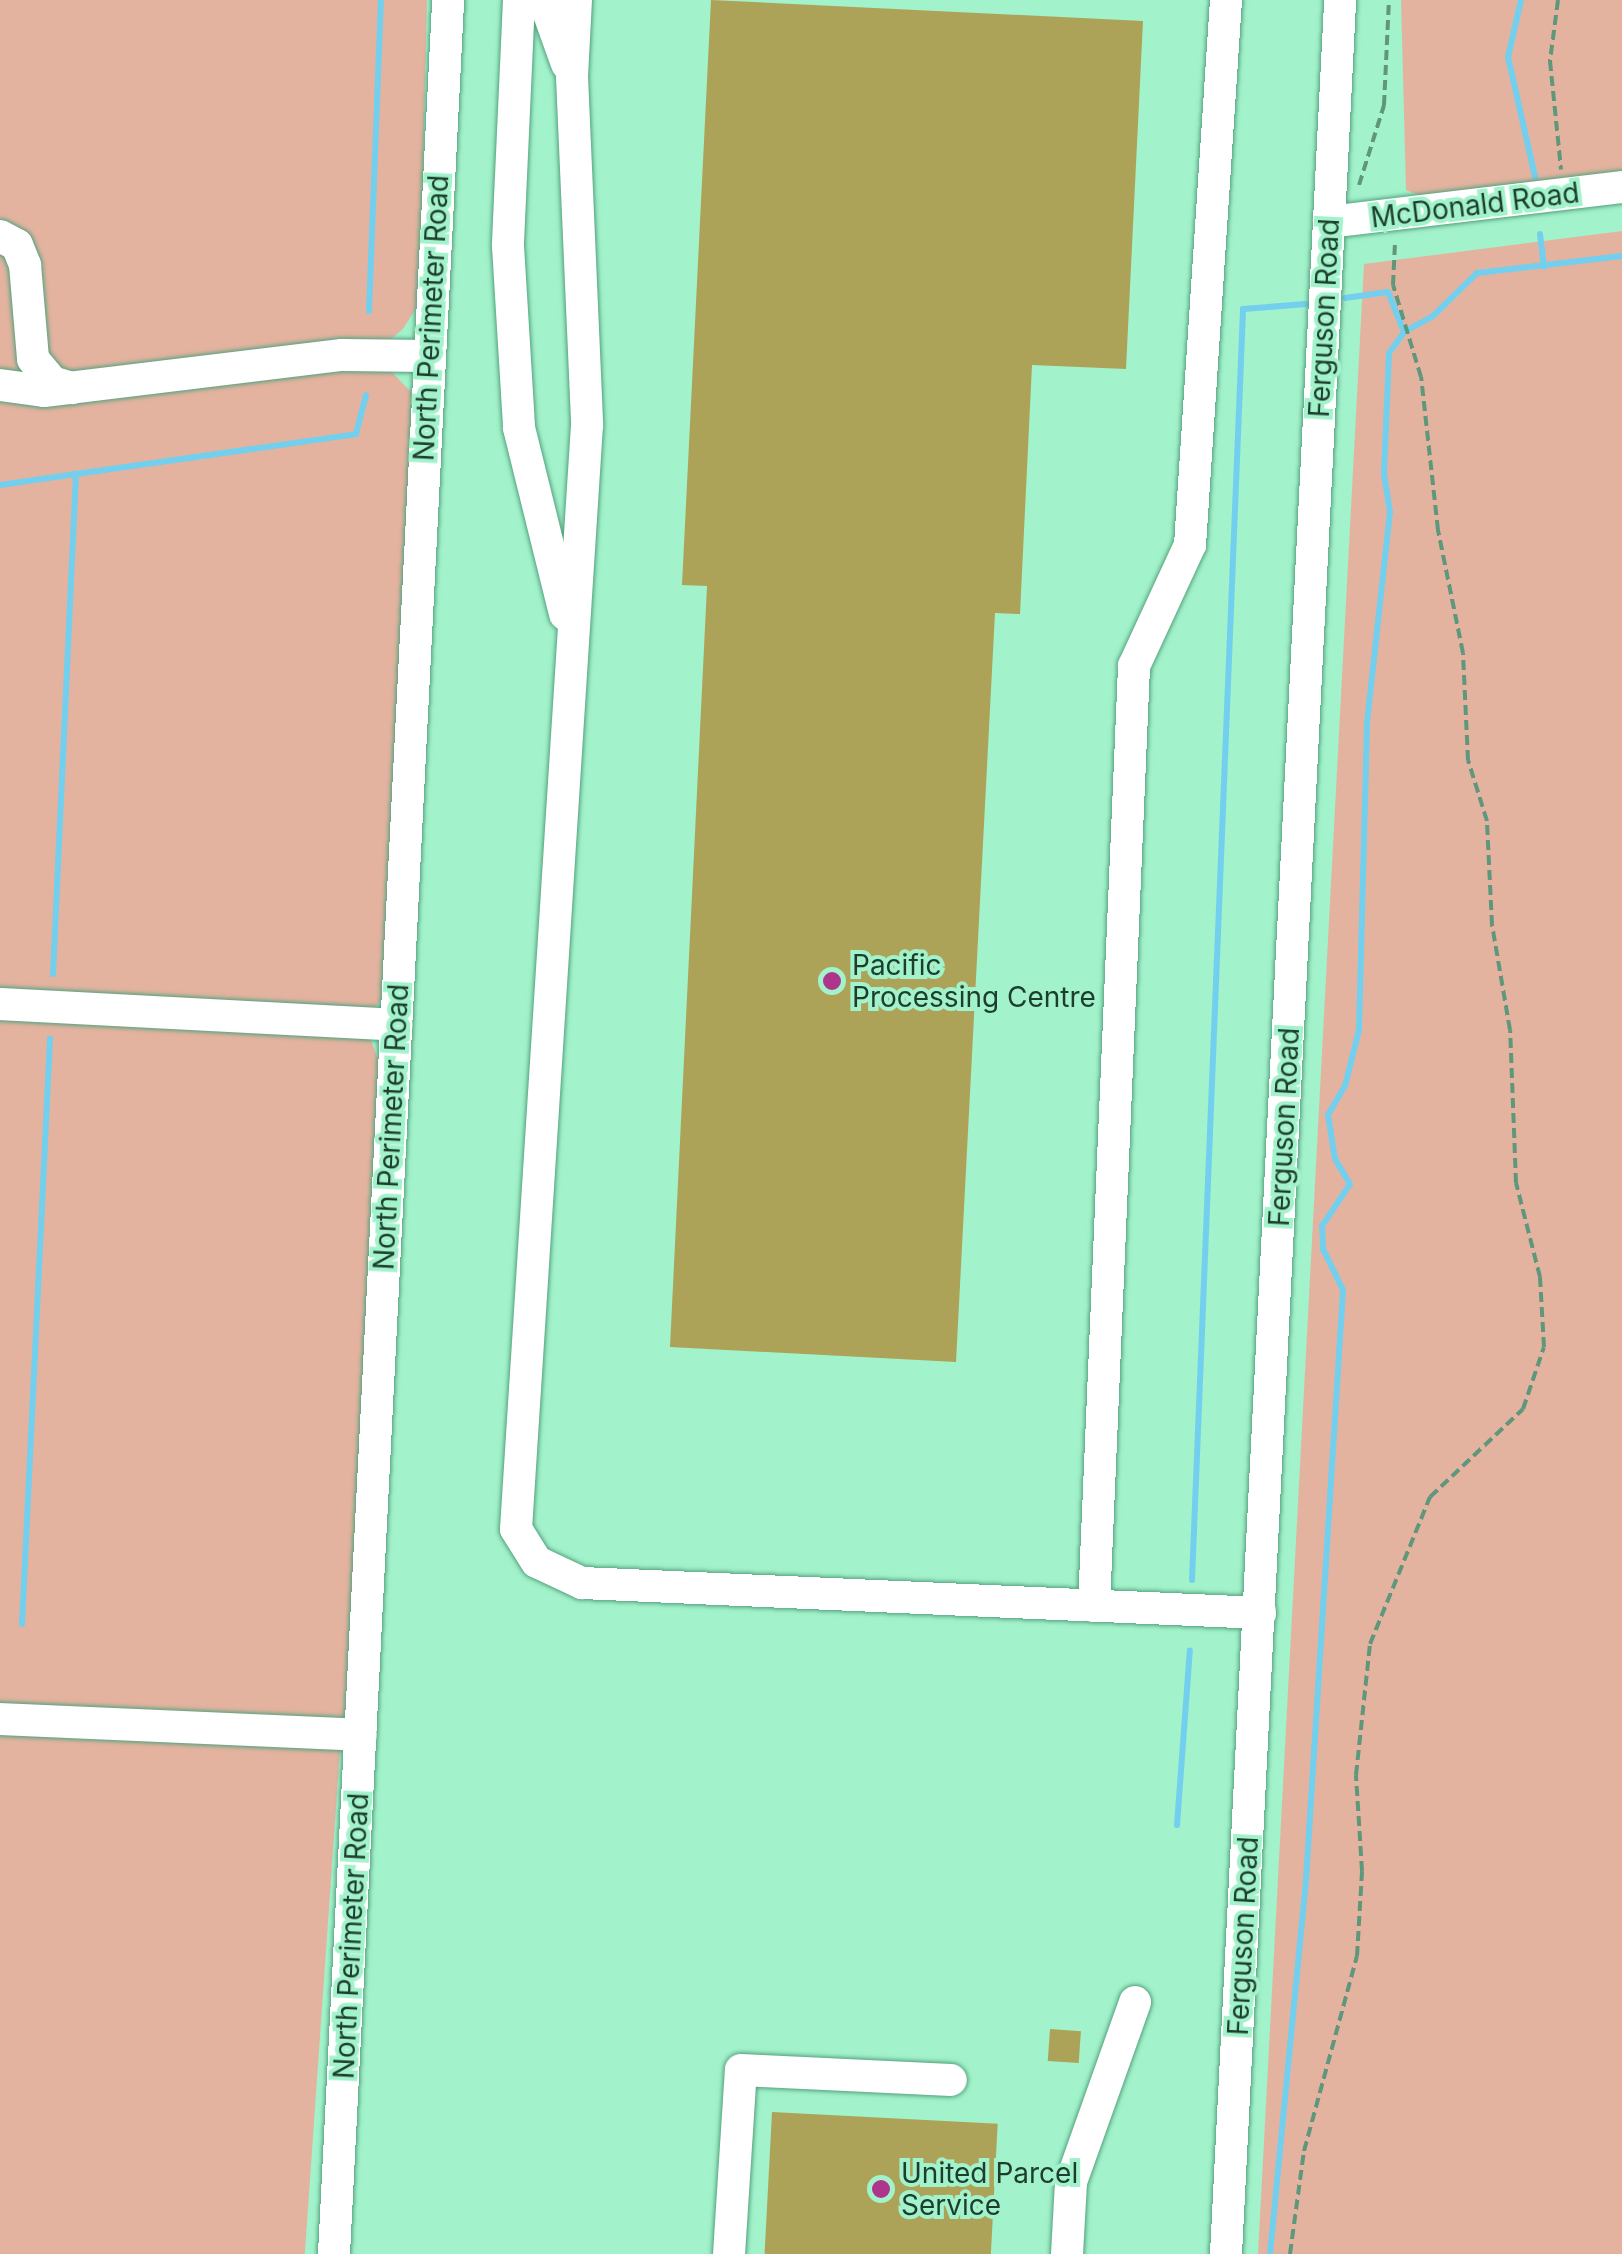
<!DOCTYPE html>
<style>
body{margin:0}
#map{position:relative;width:1622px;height:2254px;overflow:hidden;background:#a2f2cb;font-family:Inter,sans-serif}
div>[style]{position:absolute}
.green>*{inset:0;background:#e4b3a0;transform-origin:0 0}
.stream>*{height:6px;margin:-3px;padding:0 3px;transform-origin:3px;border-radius:3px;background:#73cfee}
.building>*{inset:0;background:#ada358;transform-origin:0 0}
.path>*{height:4px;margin-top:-2px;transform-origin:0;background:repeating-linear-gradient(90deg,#5f977c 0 10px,transparent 0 15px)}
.roads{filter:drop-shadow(0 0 2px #54a27e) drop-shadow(0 0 2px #54a27e)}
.minor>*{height:32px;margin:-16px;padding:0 16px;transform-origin:16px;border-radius:16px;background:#fff}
.dots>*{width:28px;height:28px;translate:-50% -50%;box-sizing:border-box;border:5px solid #a2f2cb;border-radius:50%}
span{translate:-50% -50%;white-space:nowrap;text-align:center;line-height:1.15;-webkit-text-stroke:8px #a2f2cb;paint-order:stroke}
.street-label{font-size:28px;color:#1d3e2e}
.poi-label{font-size:28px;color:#1d3e2e}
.left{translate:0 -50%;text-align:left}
</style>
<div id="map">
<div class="green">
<div style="clip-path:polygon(0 0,427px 0,420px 302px,403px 329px,391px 339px,74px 380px,51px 373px,0 227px)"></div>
<div style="clip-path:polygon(1401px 0,1622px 0,1622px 177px,1435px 202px,1406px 190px)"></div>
<div style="clip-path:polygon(1622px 231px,1622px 2254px,1258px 2254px,1364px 264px)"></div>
<div style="clip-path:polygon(0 242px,3px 243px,37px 379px,0 371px)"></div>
<div style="clip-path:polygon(356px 360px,387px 367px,411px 392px,416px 408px,381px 1000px,374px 1009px,0 998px,0 396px)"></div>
<div style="clip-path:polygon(0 1010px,354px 1031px,371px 1040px,381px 1068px,345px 1714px,339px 1721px,0 1711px)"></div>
<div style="left:0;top:1724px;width:341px;height:530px;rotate:4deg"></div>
</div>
<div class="stream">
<div style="left:1521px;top:0;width:58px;rotate:102.8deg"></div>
<div style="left:1508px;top:57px;width:123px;rotate:77.3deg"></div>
<div style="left:1540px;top:234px;width:33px;rotate:83deg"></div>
<div style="left:1345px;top:298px;width:43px;rotate:-7.9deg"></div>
<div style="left:1388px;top:292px;width:43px;rotate:68.2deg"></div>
<div style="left:1404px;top:332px;width:33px;rotate:-29deg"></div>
<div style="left:1433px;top:316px;width:62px;rotate:-44.3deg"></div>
<div style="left:1477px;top:273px;width:146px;rotate:-6.7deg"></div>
<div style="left:369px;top:311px;width:311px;rotate:-87.8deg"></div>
<div style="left:0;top:485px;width:77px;rotate:-8.2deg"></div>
<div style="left:53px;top:974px;width:501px;rotate:-87.37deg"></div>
<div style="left:76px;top:474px;width:283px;rotate:-8.1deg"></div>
<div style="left:356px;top:434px;width:40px;rotate:-75.6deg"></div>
<div style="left:1192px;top:1580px;width:1272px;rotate:-87.7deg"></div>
<div style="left:1243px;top:309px;width:63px;rotate:-4.5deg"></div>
<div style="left:22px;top:1624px;width:586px;rotate:-87.26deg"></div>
<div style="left:1177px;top:1825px;width:175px;rotate:-85.8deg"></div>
<div style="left:1270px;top:2254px;width:376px;rotate:-84.5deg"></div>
<div style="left:1306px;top:1880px;width:591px;rotate:-86.41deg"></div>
<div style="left:1343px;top:1290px;width:46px;rotate:-116deg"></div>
<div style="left:1323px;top:1249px;width:23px;rotate:-92deg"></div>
<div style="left:1322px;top:1226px;width:50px;rotate:-56.3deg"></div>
<div style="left:1350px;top:1184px;width:29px;rotate:-121deg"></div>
<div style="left:1335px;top:1159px;width:45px;rotate:-99deg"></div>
<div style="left:1328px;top:1115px;width:34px;rotate:-60deg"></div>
<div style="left:1345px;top:1086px;width:58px;rotate:-76deg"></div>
<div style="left:1359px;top:1030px;width:307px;rotate:-88.5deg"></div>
<div style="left:1367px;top:723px;width:212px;rotate:-83.8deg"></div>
<div style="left:1390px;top:512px;width:39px;rotate:-99deg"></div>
<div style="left:1384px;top:473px;width:120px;rotate:-87.6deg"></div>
<div style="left:1389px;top:353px;width:26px;rotate:-54deg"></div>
</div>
<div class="building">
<div style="clip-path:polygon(711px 0,1143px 21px,1126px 369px,1032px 365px,1020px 614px,995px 613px,956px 1362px,670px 1347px,707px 586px,682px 585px)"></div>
<div style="left:1050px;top:2029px;width:31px;height:32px;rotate:4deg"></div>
<div style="left:772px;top:2112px;width:226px;height:142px;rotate:3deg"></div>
</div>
<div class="path">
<div style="left:1558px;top:0;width:62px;rotate:97.5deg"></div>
<div style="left:1550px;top:61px;width:109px;rotate:84.2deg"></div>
<div style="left:1359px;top:185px;width:84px;rotate:-72.6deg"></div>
<div style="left:1384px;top:105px;width:105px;rotate:-87.3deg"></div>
<div style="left:1290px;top:2254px;width:104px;rotate:-82.3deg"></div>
<div style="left:1304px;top:2151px;width:202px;rotate:-74.8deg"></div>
<div style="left:1357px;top:1956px;width:85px;rotate:-86.6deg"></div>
<div style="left:1362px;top:1871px;width:96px;rotate:-93.6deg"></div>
<div style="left:1356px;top:1775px;width:132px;rotate:-83.9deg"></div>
<div style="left:1370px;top:1644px;width:159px;rotate:-67.8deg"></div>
<div style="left:1430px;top:1497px;width:128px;rotate:-43.4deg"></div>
<div style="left:1523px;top:1409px;width:65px;rotate:-71.3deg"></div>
<div style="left:1544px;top:1347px;width:70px;rotate:-93.3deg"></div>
<div style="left:1540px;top:1277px;width:97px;rotate:-104.3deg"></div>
<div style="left:1516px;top:1183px;width:153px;rotate:-92.2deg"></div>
<div style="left:1510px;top:1030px;width:107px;rotate:-99.7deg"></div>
<div style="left:1492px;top:925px;width:104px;rotate:-92.8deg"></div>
<div style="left:1487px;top:821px;width:64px;rotate:-107.3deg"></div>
<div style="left:1468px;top:760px;width:107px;rotate:-92.7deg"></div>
<div style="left:1463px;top:653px;width:126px;rotate:-101.5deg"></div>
<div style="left:1438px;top:530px;width:154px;rotate:-96.3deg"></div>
<div style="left:1421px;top:377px;width:96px;rotate:-106.9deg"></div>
<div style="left:1393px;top:285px;width:43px;rotate:-87.3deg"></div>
</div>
<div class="roads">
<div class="minor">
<div style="left:519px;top:0;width:246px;rotate:92.6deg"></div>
<div style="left:508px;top:246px;width:182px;rotate:86.5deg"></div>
<div style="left:519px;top:428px;width:192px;rotate:76.1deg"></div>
<div style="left:544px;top:0;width:68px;rotate:70.2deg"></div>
<div style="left:576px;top:0;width:77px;rotate:93deg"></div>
<div style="left:572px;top:77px;width:348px;rotate:87.5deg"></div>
<div style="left:587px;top:425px;width:1106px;rotate:93.68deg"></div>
<div style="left:516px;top:1529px;width:39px;rotate:58deg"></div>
<div style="left:537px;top:1562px;width:50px;rotate:25deg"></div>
<div style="left:582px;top:1583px;width:679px;rotate:2.53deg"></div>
<div style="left:1329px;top:222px;width:295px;rotate:-6.8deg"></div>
<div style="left:0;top:236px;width:19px;rotate:28deg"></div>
<div style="left:17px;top:245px;width:22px;rotate:68deg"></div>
<div style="left:25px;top:265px;width:94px;rotate:85.1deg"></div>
<div style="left:33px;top:359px;width:30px;rotate:50deg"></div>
<div style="left:52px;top:382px;width:21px;rotate:17deg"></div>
<div style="left:0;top:385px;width:44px;rotate:7.8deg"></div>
<div style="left:44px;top:391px;width:300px;rotate:-6.9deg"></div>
<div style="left:342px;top:355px;width:87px;rotate:0.7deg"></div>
<div style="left:0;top:1004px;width:397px;rotate:3deg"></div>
<div style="left:1094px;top:1606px;width:941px;rotate:-87.56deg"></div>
<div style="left:1134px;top:666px;width:133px;rotate:-65.2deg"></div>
<div style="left:1190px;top:545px;width:546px;rotate:-86.22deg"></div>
<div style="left:0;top:1719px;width:361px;rotate:2.5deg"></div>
<div style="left:334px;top:2254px;width:2257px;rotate:-87.1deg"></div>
<div style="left:729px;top:2254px;width:184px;rotate:-86.3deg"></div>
<div style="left:741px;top:2070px;width:210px;rotate:2.7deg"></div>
<div style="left:1067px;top:2254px;width:72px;rotate:-86.8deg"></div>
<div style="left:1071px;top:2182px;width:191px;rotate:-70.4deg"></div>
<div style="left:1226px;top:2254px;width:2257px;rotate:-87.1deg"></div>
</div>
</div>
<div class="dots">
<div style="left:832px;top:981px;background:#ae358a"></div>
<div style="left:881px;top:2189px;background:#ae358a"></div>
</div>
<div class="street-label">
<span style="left:1475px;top:205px;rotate:-7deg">McDonald Road</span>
<span style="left:431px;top:318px;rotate:-87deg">North Perimeter Road</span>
<span style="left:1324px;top:318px;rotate:-87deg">Ferguson Road</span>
<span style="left:391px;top:1127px;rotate:-87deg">North Perimeter Road</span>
<span style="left:1284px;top:1127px;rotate:-87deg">Ferguson Road</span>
<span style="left:351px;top:1936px;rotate:-87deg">North Perimeter Road</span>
<span style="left:1243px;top:1936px;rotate:-87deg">Ferguson Road</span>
</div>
<div class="poi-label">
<span class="left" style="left:852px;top:981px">Pacific<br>Processing Centre</span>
<span class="left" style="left:901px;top:2189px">United Parcel<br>Service</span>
</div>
</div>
